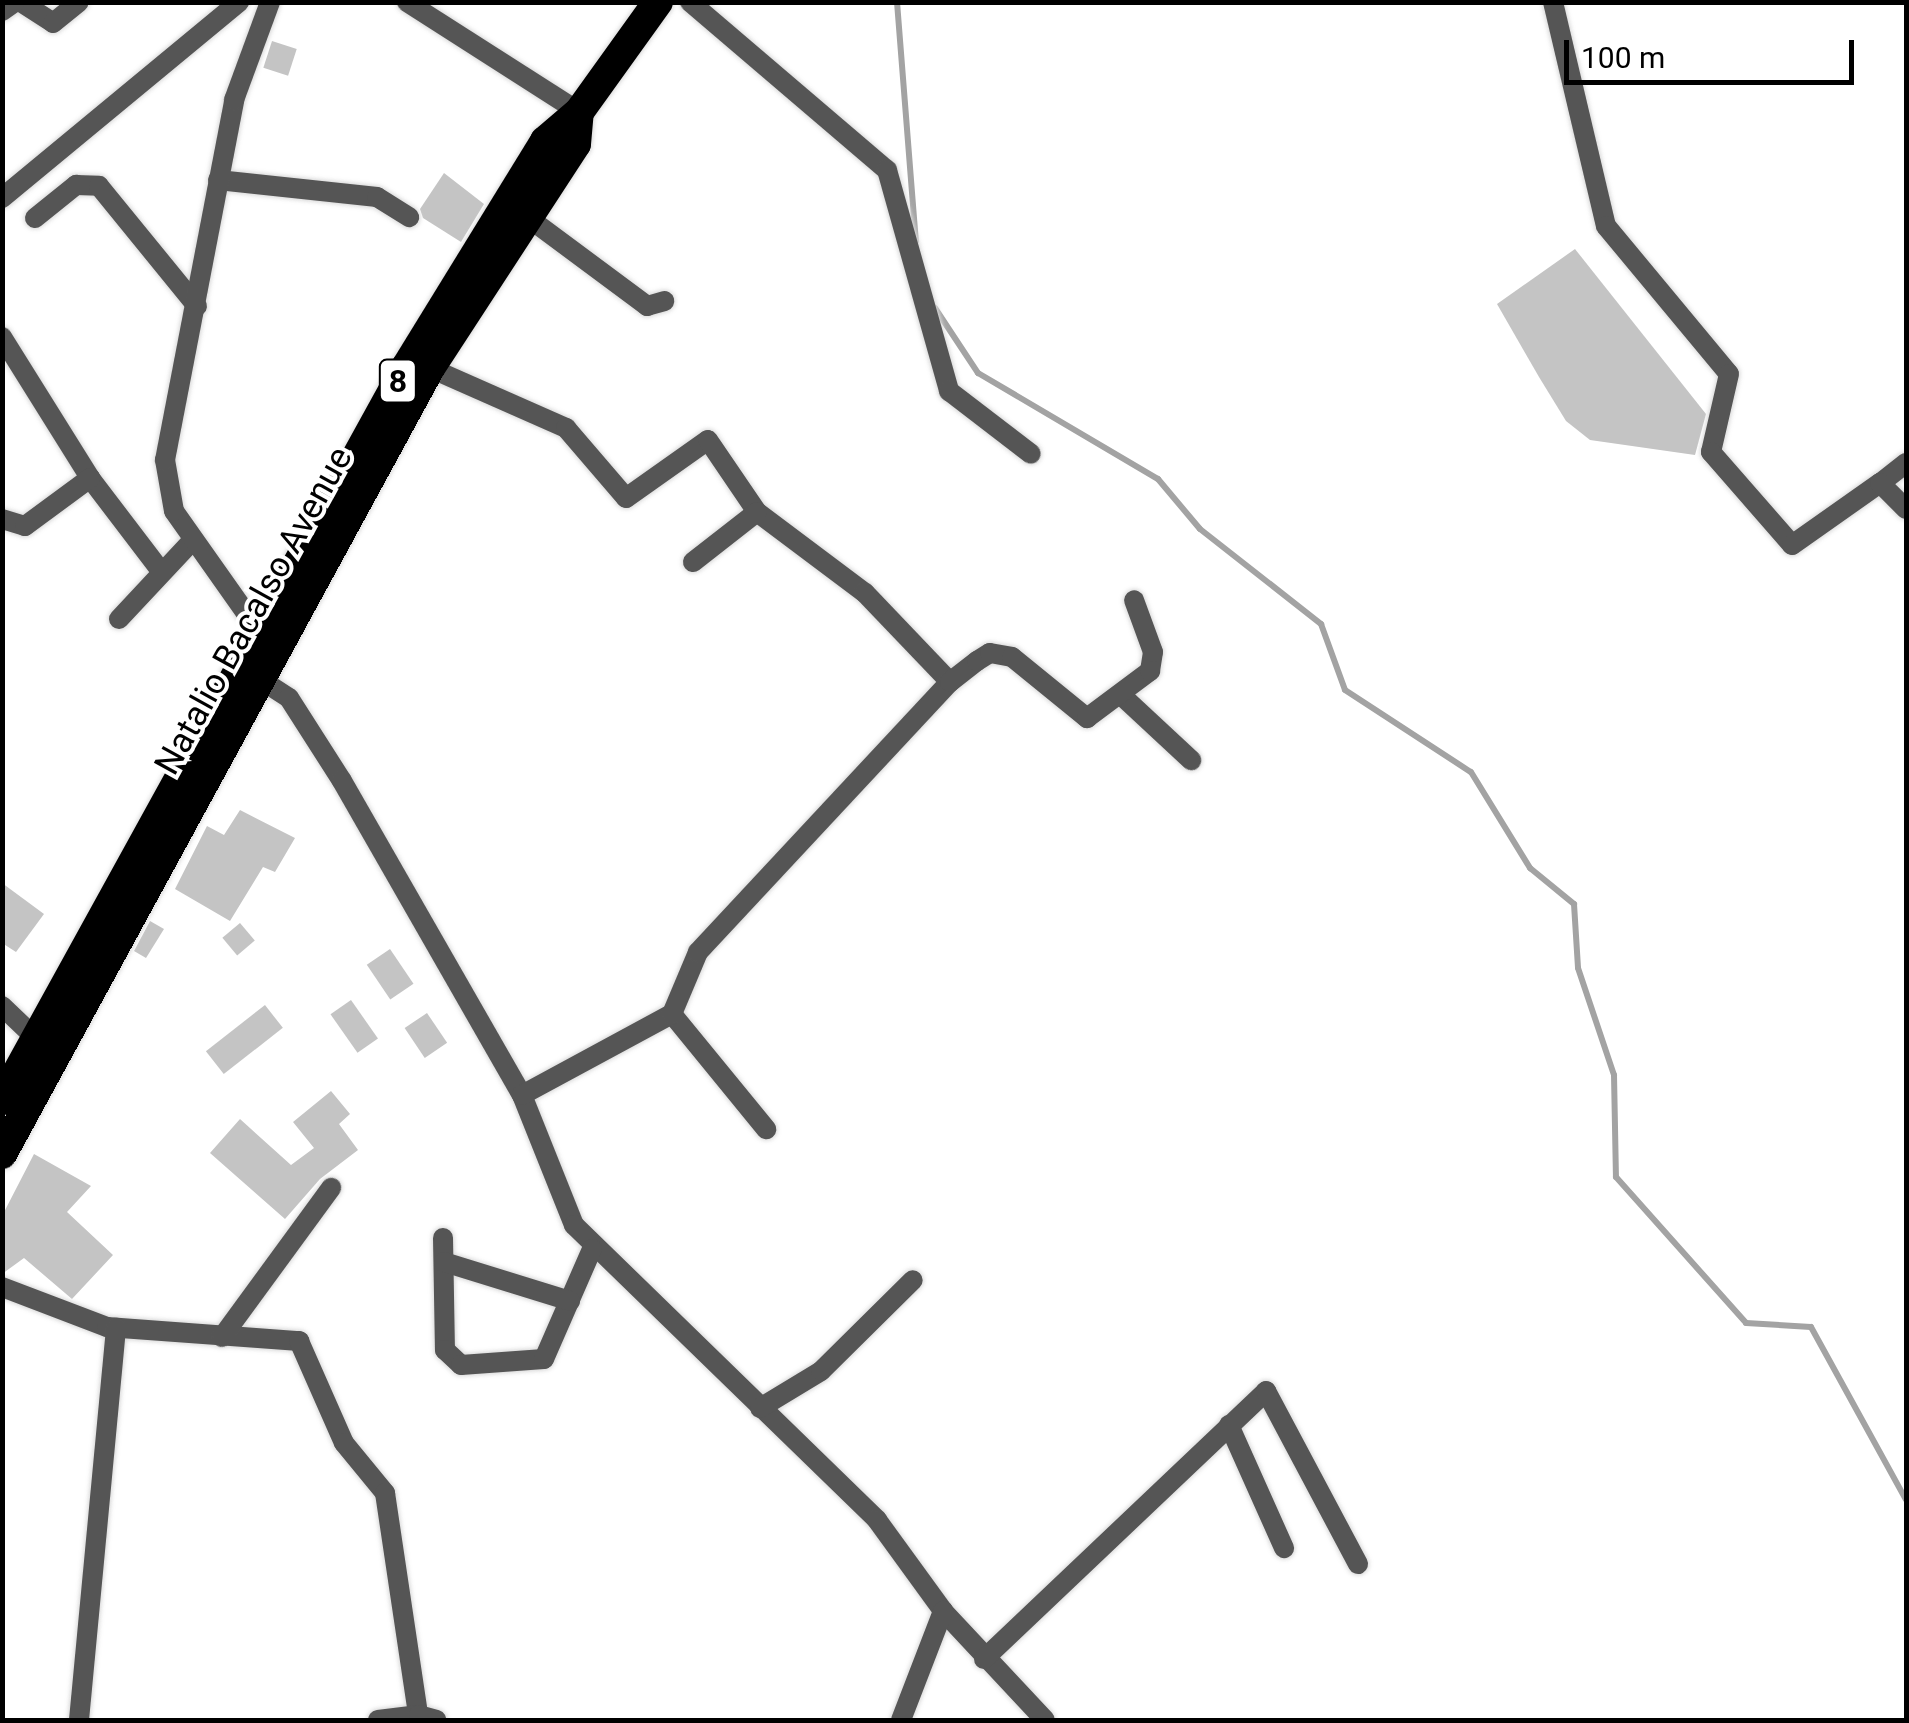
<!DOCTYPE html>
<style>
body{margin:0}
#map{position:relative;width:1909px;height:1723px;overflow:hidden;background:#fff;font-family:Roboto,sans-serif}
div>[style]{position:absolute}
.stream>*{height:6px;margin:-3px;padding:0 3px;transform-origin:3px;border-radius:3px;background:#a3a3a3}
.building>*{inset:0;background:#c4c4c4;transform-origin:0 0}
.roads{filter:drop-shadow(0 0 2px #dbdbdb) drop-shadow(0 0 2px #dbdbdb)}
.minor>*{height:20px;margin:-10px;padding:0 10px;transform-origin:10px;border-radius:10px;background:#555}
.highway>*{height:30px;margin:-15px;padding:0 15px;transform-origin:15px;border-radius:15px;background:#000}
span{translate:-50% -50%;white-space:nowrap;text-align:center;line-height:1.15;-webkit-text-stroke:8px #fff;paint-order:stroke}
.shield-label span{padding:2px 8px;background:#fff;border:2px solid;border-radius:8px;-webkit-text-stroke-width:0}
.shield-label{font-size:32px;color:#000;font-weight:700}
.street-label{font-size:35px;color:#000}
.frame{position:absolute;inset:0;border:5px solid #000;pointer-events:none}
.scale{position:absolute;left:1564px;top:40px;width:290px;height:45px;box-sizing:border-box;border:5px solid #000;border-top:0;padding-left:12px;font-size:30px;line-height:35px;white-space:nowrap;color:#000;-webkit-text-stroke:8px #fff;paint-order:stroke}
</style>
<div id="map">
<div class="stream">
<div style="left:897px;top:2px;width:240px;rotate:85.5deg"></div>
<div style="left:935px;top:308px;width:78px;rotate:56.5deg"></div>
<div style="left:978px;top:373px;width:209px;rotate:30.5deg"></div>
<div style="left:1158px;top:479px;width:65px;rotate:50deg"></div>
<div style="left:1200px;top:529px;width:154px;rotate:38.1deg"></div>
<div style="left:1321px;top:624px;width:70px;rotate:70deg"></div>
<div style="left:1345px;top:690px;width:150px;rotate:33.1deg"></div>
<div style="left:1471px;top:772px;width:113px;rotate:58.4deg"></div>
<div style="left:1530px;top:868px;width:57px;rotate:39.3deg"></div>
<div style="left:1574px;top:904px;width:64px;rotate:86.4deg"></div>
<div style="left:1578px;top:968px;width:113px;rotate:71.4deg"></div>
<div style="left:1614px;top:1075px;width:102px;rotate:88.9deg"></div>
<div style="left:1616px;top:1177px;width:195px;rotate:48.3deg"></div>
<div style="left:1746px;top:1323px;width:65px;rotate:3.5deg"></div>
<div style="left:1811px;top:1327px;width:197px;rotate:61.2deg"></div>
</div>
<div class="building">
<div style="left:272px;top:41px;width:26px;height:28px;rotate:18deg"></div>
<div style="clip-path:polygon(444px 173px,484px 204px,461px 242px,423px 218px,420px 209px)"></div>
<div style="clip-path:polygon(1575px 249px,1706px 414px,1695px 455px,1590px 440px,1566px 421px,1539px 377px,1497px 304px)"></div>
<div style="clip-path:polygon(240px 810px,295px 838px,275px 872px,263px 867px,230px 921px,175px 889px,207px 826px,224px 835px)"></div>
<div style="clip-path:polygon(2px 883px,44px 914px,16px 952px,2px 943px)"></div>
<div style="clip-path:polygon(150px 921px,164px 929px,146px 958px,134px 951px)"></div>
<div style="left:240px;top:923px;width:23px;height:23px;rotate:50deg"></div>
<div style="left:390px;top:949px;width:42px;height:28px;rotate:56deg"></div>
<div style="left:351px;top:1000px;width:47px;height:25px;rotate:55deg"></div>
<div style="left:265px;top:1005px;width:29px;height:75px;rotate:52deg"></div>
<div style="left:427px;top:1013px;width:36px;height:27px;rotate:56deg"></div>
<div style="clip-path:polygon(331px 1091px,350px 1114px,339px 1124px,358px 1150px,320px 1179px,285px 1219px,210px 1153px,240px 1119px,291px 1165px,314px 1148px,293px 1122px)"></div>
<div style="clip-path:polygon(34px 1154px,91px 1186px,67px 1212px,113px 1255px,72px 1299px,24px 1258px,2px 1274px,2px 1216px)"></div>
</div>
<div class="roads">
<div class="minor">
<div style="left:21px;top:2px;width:38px;rotate:33deg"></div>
<div style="left:53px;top:23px;width:33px;rotate:-39deg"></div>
<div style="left:407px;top:2px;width:204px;rotate:32.6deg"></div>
<div style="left:690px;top:2px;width:259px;rotate:40.5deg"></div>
<div style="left:887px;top:170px;width:230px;rotate:74.3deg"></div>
<div style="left:949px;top:391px;width:103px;rotate:37.5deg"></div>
<div style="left:1553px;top:2px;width:230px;rotate:76.7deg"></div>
<div style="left:1606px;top:226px;width:192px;rotate:50.3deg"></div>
<div style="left:1729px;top:374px;width:80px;rotate:103deg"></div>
<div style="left:1711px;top:452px;width:123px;rotate:48.9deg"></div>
<div style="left:1792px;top:545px;width:108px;rotate:-35.2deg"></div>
<div style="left:2px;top:11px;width:16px;rotate:-35deg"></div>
<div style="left:218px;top:180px;width:160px;rotate:6.1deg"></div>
<div style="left:377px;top:197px;width:38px;rotate:32deg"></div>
<div style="left:2px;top:198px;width:308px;rotate:-39.6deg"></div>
<div style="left:526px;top:216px;width:151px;rotate:36.6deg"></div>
<div style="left:647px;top:306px;width:18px;rotate:-16deg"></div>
<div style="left:35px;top:218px;width:53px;rotate:-38.8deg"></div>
<div style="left:76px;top:185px;width:23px;rotate:2deg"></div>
<div style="left:99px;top:186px;width:155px;rotate:50.8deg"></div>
<div style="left:2px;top:337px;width:166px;rotate:58deg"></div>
<div style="left:90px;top:478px;width:116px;rotate:52.7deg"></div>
<div style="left:430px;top:368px;width:149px;rotate:23.8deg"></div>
<div style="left:566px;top:428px;width:92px;rotate:49.4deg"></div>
<div style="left:626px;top:498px;width:100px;rotate:-35.3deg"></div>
<div style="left:708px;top:440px;width:87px;rotate:55.8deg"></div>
<div style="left:757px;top:512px;width:135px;rotate:36.9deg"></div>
<div style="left:865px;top:593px;width:123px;rotate:46.3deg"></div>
<div style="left:1906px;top:463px;width:33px;rotate:142deg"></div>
<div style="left:1880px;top:483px;width:37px;rotate:45deg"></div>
<div style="left:2px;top:519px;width:24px;rotate:17deg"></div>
<div style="left:25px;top:526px;width:81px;rotate:-36.4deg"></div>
<div style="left:693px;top:562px;width:81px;rotate:-38deg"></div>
<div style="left:119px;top:619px;width:108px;rotate:-46.9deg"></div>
<div style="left:260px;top:633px;width:149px;rotate:-125.2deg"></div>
<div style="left:174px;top:511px;width:52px;rotate:-100deg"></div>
<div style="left:165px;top:460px;width:367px;rotate:-79.1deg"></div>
<div style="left:234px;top:100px;width:104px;rotate:-69.8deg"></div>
<div style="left:252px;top:674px;width:44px;rotate:33deg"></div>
<div style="left:289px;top:698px;width:98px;rotate:57.4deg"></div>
<div style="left:342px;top:781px;width:362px;rotate:60.2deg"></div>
<div style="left:522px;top:1095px;width:140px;rotate:68.2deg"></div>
<div style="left:574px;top:1225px;width:423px;rotate:44.2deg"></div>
<div style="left:877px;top:1520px;width:112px;rotate:54deg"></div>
<div style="left:943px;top:1611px;width:149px;rotate:46.9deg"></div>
<div style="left:1121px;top:695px;width:96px;rotate:42.9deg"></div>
<div style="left:2px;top:1006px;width:59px;rotate:43.6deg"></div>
<div style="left:672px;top:1014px;width:149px;rotate:50.7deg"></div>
<div style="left:522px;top:1095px;width:170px;rotate:-28.4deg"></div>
<div style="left:672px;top:1014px;width:67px;rotate:-67.2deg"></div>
<div style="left:698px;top:952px;width:369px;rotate:-47deg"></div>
<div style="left:950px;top:682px;width:34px;rotate:-38deg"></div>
<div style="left:977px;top:661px;width:15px;rotate:-32deg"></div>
<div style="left:990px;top:653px;width:22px;rotate:10deg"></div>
<div style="left:1012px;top:657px;width:97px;rotate:39.1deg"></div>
<div style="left:1087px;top:718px;width:79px;rotate:-36.7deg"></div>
<div style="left:1150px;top:671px;width:19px;rotate:-81deg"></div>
<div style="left:1153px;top:652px;width:55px;rotate:-110.1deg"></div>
<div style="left:443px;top:1238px;width:112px;rotate:89deg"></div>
<div style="left:445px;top:1350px;width:22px;rotate:43deg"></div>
<div style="left:461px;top:1365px;width:83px;rotate:-4.1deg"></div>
<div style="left:544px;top:1359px;width:120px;rotate:-66.4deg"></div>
<div style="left:444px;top:1262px;width:132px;rotate:17.2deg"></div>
<div style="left:2px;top:1287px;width:112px;rotate:20.9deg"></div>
<div style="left:107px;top:1327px;width:193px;rotate:4.2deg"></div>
<div style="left:299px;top:1341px;width:111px;rotate:66.2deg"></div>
<div style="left:344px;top:1443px;width:65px;rotate:50.6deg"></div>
<div style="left:385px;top:1493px;width:230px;rotate:81.5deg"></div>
<div style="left:222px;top:1337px;width:185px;rotate:-53.8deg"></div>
<div style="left:760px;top:1408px;width:71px;rotate:-31.2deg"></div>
<div style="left:821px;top:1371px;width:129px;rotate:-44.7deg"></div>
<div style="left:1229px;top:1425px;width:135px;rotate:65.9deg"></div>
<div style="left:984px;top:1659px;width:389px;rotate:-43.5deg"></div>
<div style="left:1266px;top:1391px;width:196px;rotate:62deg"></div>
<div style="left:79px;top:1720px;width:394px;rotate:-84.6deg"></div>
<div style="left:378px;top:1720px;width:41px;rotate:-7deg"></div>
<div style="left:419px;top:1715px;width:18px;rotate:16deg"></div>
<div style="left:901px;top:1720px;width:117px;rotate:-68.9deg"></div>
</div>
<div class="highway">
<div style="left:2px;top:1100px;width:837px;rotate:-61.14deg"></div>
<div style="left:406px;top:367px;width:265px;rotate:-58.4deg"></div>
<div style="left:545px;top:141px;width:45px;rotate:-40.5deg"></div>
<div style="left:579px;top:112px;width:135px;rotate:-54.3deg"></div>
<div style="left:2px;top:1154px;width:895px;rotate:-61.43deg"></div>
<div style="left:430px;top:368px;width:267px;rotate:-56.9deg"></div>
<div style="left:576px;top:144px;width:32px;rotate:-85deg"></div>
</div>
</div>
<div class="shield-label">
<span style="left:398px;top:381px">8</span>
</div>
<div class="street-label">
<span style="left:254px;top:611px;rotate:-61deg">Natalio Bacalso Avenue</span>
</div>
<div class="frame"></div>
<div class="scale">100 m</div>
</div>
